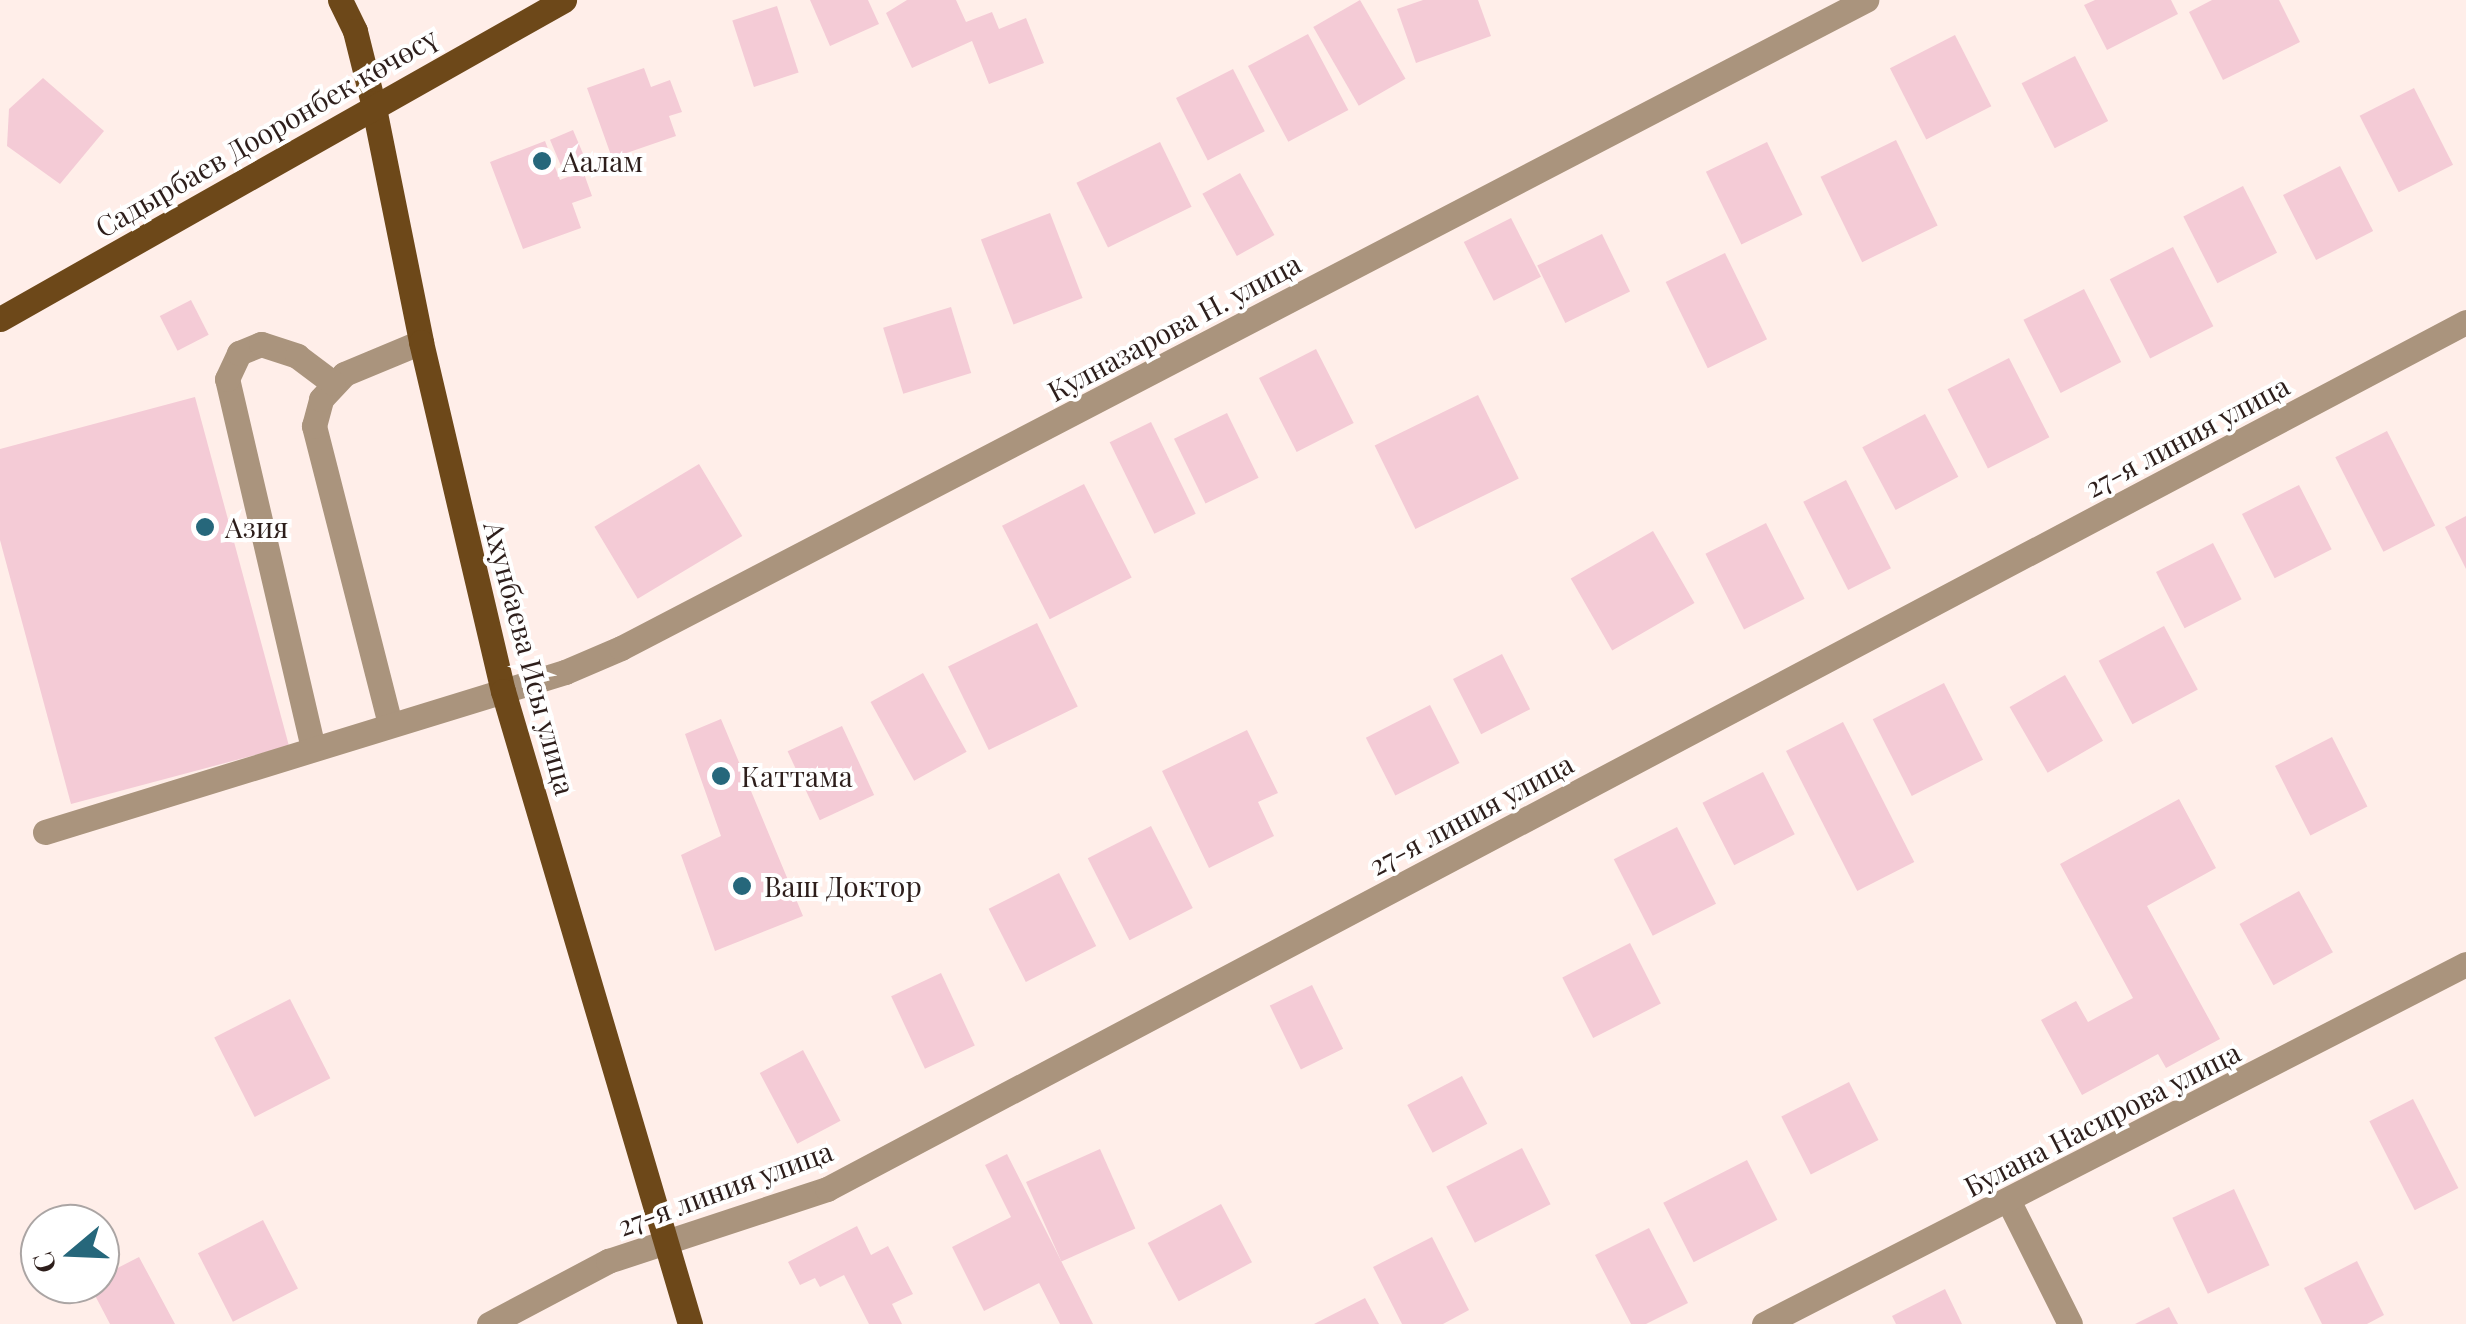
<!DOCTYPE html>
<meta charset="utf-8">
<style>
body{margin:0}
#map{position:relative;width:2466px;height:1324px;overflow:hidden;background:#ffeee9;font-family:"Playfair Display",serif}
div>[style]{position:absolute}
.building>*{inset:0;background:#f4cbd6;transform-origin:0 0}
.minor>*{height:25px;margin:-12.5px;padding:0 12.5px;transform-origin:12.5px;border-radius:12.5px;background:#aa947d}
.major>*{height:25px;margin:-12.5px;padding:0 12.5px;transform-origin:12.5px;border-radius:12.5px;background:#6d4819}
.dots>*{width:28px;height:28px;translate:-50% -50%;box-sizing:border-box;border:5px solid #fff;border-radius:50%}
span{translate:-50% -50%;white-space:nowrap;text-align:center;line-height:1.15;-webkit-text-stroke:8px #fff;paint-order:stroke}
.street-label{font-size:28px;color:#2d1e1b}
.poi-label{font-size:28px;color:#2d1e1b}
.left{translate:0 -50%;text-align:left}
.north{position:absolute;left:20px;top:1204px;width:100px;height:100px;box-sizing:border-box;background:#fff;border:2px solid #aba5a4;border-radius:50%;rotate:251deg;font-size:28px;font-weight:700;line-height:40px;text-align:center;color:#2d1e1b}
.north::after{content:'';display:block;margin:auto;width:35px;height:45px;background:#26677b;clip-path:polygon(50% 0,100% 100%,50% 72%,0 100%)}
</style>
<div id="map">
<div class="building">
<div style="clip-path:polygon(810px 0,868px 0,879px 24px,830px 46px)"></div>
<div style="clip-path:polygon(907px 0,956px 0,966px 22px,992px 12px,999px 29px,1026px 18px,1044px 63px,989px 84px,972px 41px,912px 68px,886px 13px)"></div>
<div style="left:1360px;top:0;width:91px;height:54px;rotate:60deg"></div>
<div style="clip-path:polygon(1423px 0,1478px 0,1491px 36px,1416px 63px,1397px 9px)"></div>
<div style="clip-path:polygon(2095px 0,2171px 0,2178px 14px,2107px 50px,2084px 5px)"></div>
<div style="clip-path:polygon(2212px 0,2279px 0,2300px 42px,2223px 80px,2189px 12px)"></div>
<div style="left:777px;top:6px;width:70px;height:47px;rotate:72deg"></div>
<div style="left:1308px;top:34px;width:86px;height:68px;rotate:62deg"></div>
<div style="left:1955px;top:35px;width:80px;height:73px;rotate:63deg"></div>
<div style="left:2075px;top:56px;width:73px;height:60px;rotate:63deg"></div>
<div style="clip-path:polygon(644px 68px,651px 87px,670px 80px,682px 112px,669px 116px,676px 136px,612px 158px,587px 88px)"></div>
<div style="left:1233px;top:69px;width:70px;height:64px;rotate:63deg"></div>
<div style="clip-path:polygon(43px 78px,104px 131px,60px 184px,7px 146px,9px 109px)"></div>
<div style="left:2414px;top:88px;width:86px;height:61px;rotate:63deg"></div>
<div style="left:573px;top:130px;width:36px;height:25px;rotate:67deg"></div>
<div style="left:1896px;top:140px;width:95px;height:84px;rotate:64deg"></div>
<div style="clip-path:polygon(545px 141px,560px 180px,583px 171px,592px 196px,572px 203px,581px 228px,523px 249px,490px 162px)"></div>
<div style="left:1160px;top:142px;width:72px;height:93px;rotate:64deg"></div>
<div style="left:1767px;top:142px;width:81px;height:68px;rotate:64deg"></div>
<div style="left:2340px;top:166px;width:73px;height:64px;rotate:63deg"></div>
<div style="left:1240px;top:173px;width:71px;height:43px;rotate:61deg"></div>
<div style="left:2243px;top:186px;width:75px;height:67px;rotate:63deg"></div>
<div style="left:1050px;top:213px;width:91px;height:74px;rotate:69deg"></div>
<div style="left:1511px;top:218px;width:66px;height:53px;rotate:63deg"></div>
<div style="left:1602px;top:234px;width:64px;height:72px;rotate:64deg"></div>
<div style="left:2173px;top:247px;width:89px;height:71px;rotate:63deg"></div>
<div style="left:1725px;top:253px;width:96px;height:66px;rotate:64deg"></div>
<div style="left:2084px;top:289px;width:82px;height:68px;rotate:63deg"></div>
<div style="left:191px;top:300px;width:39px;height:35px;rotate:63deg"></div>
<div style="left:951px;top:307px;width:69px;height:71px;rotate:73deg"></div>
<div style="left:1316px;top:349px;width:83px;height:64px;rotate:63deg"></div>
<div style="left:2009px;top:358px;width:89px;height:69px;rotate:63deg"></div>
<div style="left:1478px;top:395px;width:93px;height:115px;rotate:64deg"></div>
<div style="clip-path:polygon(195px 397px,289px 746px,71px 804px,0 540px,0 449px)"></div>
<div style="left:1227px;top:413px;width:72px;height:59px;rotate:64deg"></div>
<div style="left:1925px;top:414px;width:71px;height:71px;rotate:62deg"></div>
<div style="left:1151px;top:422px;width:102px;height:46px;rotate:64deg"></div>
<div style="left:2387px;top:431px;width:106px;height:58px;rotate:63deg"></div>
<div style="left:699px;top:464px;width:84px;height:122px;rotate:59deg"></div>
<div style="left:1846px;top:480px;width:99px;height:48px;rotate:63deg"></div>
<div style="left:1084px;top:484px;width:105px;height:92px;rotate:63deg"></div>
<div style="left:2299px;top:485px;width:72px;height:64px;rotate:63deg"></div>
<div style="clip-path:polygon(2466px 516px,2466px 569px,2445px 527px)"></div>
<div style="left:1766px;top:523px;width:85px;height:68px;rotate:63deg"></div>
<div style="left:1653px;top:531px;width:83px;height:95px;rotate:60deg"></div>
<div style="left:2213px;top:543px;width:63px;height:64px;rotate:63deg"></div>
<div style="left:1037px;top:623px;width:93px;height:99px;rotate:64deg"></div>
<div style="left:2164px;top:626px;width:72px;height:74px;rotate:62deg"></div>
<div style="left:1502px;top:654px;width:62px;height:55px;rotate:63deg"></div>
<div style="left:923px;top:673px;width:90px;height:60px;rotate:61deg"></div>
<div style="left:2065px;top:675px;width:76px;height:64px;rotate:60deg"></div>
<div style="left:1944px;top:683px;width:86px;height:80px;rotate:63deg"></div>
<div style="left:1430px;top:705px;width:65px;height:72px;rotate:63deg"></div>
<div style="clip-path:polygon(721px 719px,803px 916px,715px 951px,681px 855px,721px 836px,685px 734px)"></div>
<div style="left:1843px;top:722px;width:157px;height:64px;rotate:63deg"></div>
<div style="left:842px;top:726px;width:76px;height:60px;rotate:65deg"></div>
<div style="clip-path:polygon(1247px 730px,1278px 793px,1258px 802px,1274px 836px,1209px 868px,1162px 771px)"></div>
<div style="left:2332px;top:737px;width:78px;height:64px;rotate:63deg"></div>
<div style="left:1763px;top:772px;width:70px;height:68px;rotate:63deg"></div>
<div style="clip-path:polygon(2179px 799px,2216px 868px,2147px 906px,2220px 1039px,2166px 1068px,2158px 1054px,2082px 1095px,2041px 1020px,2076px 1001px,2088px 1022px,2133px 998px,2060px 864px)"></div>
<div style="left:1151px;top:826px;width:92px;height:71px;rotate:63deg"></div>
<div style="left:1677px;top:827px;width:86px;height:71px;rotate:63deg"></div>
<div style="left:1059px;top:873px;width:82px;height:79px;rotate:63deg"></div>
<div style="left:2299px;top:891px;width:70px;height:68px;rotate:61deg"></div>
<div style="left:1630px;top:943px;width:68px;height:76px;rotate:63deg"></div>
<div style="left:941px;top:973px;width:80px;height:55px;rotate:65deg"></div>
<div style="left:1312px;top:985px;width:71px;height:47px;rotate:64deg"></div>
<div style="left:290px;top:999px;width:89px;height:85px;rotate:63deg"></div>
<div style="left:803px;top:1050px;width:80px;height:49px;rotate:62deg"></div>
<div style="left:1462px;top:1076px;width:54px;height:62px;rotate:62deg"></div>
<div style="left:1849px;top:1082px;width:65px;height:76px;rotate:63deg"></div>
<div style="left:2413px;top:1099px;width:100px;height:49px;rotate:63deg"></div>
<div style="left:1522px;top:1148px;width:63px;height:85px;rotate:63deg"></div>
<div style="left:1100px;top:1149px;width:87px;height:81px;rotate:66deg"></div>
<div style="clip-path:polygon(1007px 1154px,1093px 1324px,1060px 1324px,1039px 1283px,984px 1311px,952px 1247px,1011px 1217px,985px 1165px)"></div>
<div style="left:1747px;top:1160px;width:67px;height:94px;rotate:63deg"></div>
<div style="left:2234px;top:1189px;width:84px;height:68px;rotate:65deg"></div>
<div style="left:1221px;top:1204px;width:66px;height:83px;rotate:62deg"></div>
<div style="left:263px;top:1220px;width:77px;height:73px;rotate:63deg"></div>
<div style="clip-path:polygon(857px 1226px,871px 1255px,888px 1246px,913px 1294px,892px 1304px,902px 1324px,869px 1324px,844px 1275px,820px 1287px,815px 1278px,800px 1285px,788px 1262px)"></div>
<div style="clip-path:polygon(1649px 1228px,1688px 1303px,1646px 1324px,1631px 1324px,1595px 1255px)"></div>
<div style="clip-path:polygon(1432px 1237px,1469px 1310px,1443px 1324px,1402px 1324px,1373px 1267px)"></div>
<div style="clip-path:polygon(139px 1257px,175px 1324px,110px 1324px,89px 1284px,100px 1284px,100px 1277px)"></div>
<div style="clip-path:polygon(2357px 1261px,2384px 1315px,2367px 1324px,2322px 1324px,2304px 1288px)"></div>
<div style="clip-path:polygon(1945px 1289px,1962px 1324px,1896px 1324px,1892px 1316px)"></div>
<div style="clip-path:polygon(1365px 1298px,1379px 1324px,1314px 1324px)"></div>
<div style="clip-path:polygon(2169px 1307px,2178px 1324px,2135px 1324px)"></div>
</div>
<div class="minor">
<div style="left:390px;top:724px;width:308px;rotate:-104.3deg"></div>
<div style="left:314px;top:426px;width:28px;rotate:-75deg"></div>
<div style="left:321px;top:399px;width:34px;rotate:-47deg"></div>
<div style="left:344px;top:374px;width:83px;rotate:-22.6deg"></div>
<div style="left:313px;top:748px;width:379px;rotate:-103.1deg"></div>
<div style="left:227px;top:379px;width:29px;rotate:-65deg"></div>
<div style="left:239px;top:353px;width:24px;rotate:-22deg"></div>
<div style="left:261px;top:344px;width:38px;rotate:18deg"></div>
<div style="left:297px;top:356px;width:45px;rotate:36.9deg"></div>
<div style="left:45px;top:832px;width:544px;rotate:-17.1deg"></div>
<div style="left:565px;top:672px;width:61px;rotate:-23.2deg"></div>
<div style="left:621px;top:648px;width:1404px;rotate:-27.5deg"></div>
<div style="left:2009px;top:1202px;width:136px;rotate:63.4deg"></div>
<div style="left:489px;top:1324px;width:135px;rotate:-27.9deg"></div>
<div style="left:608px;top:1261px;width:231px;rotate:-18.2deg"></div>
<div style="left:827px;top:1189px;width:1854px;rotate:-27.88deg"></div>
<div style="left:1764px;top:1324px;width:789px;rotate:-27.15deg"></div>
</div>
<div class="major">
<div style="left:340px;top:0;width:34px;rotate:64deg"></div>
<div style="left:355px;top:31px;width:74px;rotate:76deg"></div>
<div style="left:373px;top:103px;width:244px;rotate:78.6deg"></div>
<div style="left:421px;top:342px;width:359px;rotate:76.8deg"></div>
<div style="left:503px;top:691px;width:660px;rotate:73.54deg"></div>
<div style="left:0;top:319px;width:648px;rotate:-29.49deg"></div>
</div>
<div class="dots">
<div style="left:542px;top:161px;background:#26677b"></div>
<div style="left:205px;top:527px;background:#26677b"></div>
<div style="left:721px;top:776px;background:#26677b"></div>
<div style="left:742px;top:886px;background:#26677b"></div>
</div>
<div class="street-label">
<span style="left:266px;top:132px;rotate:-30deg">Садырбаев Дооронбек көчөсү</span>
<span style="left:1174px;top:327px;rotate:-28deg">Кулназарова Н. улица</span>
<span style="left:2187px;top:436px;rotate:-28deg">27-я линия улица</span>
<span style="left:530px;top:658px;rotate:75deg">Ахунбаева Исы улица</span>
<span style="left:1471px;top:814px;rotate:-28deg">27-я линия улица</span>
<span style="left:2102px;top:1119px;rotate:-27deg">Булана Насирова улица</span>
<span style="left:725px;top:1188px;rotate:-20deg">27-я линия улица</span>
</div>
<div class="poi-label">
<span class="left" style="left:562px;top:161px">Аалам</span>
<span class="left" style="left:225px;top:527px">Азия</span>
<span class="left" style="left:741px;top:776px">Каттама</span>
<span class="left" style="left:764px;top:886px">Ваш Доктор</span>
</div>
<div class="north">С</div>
</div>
